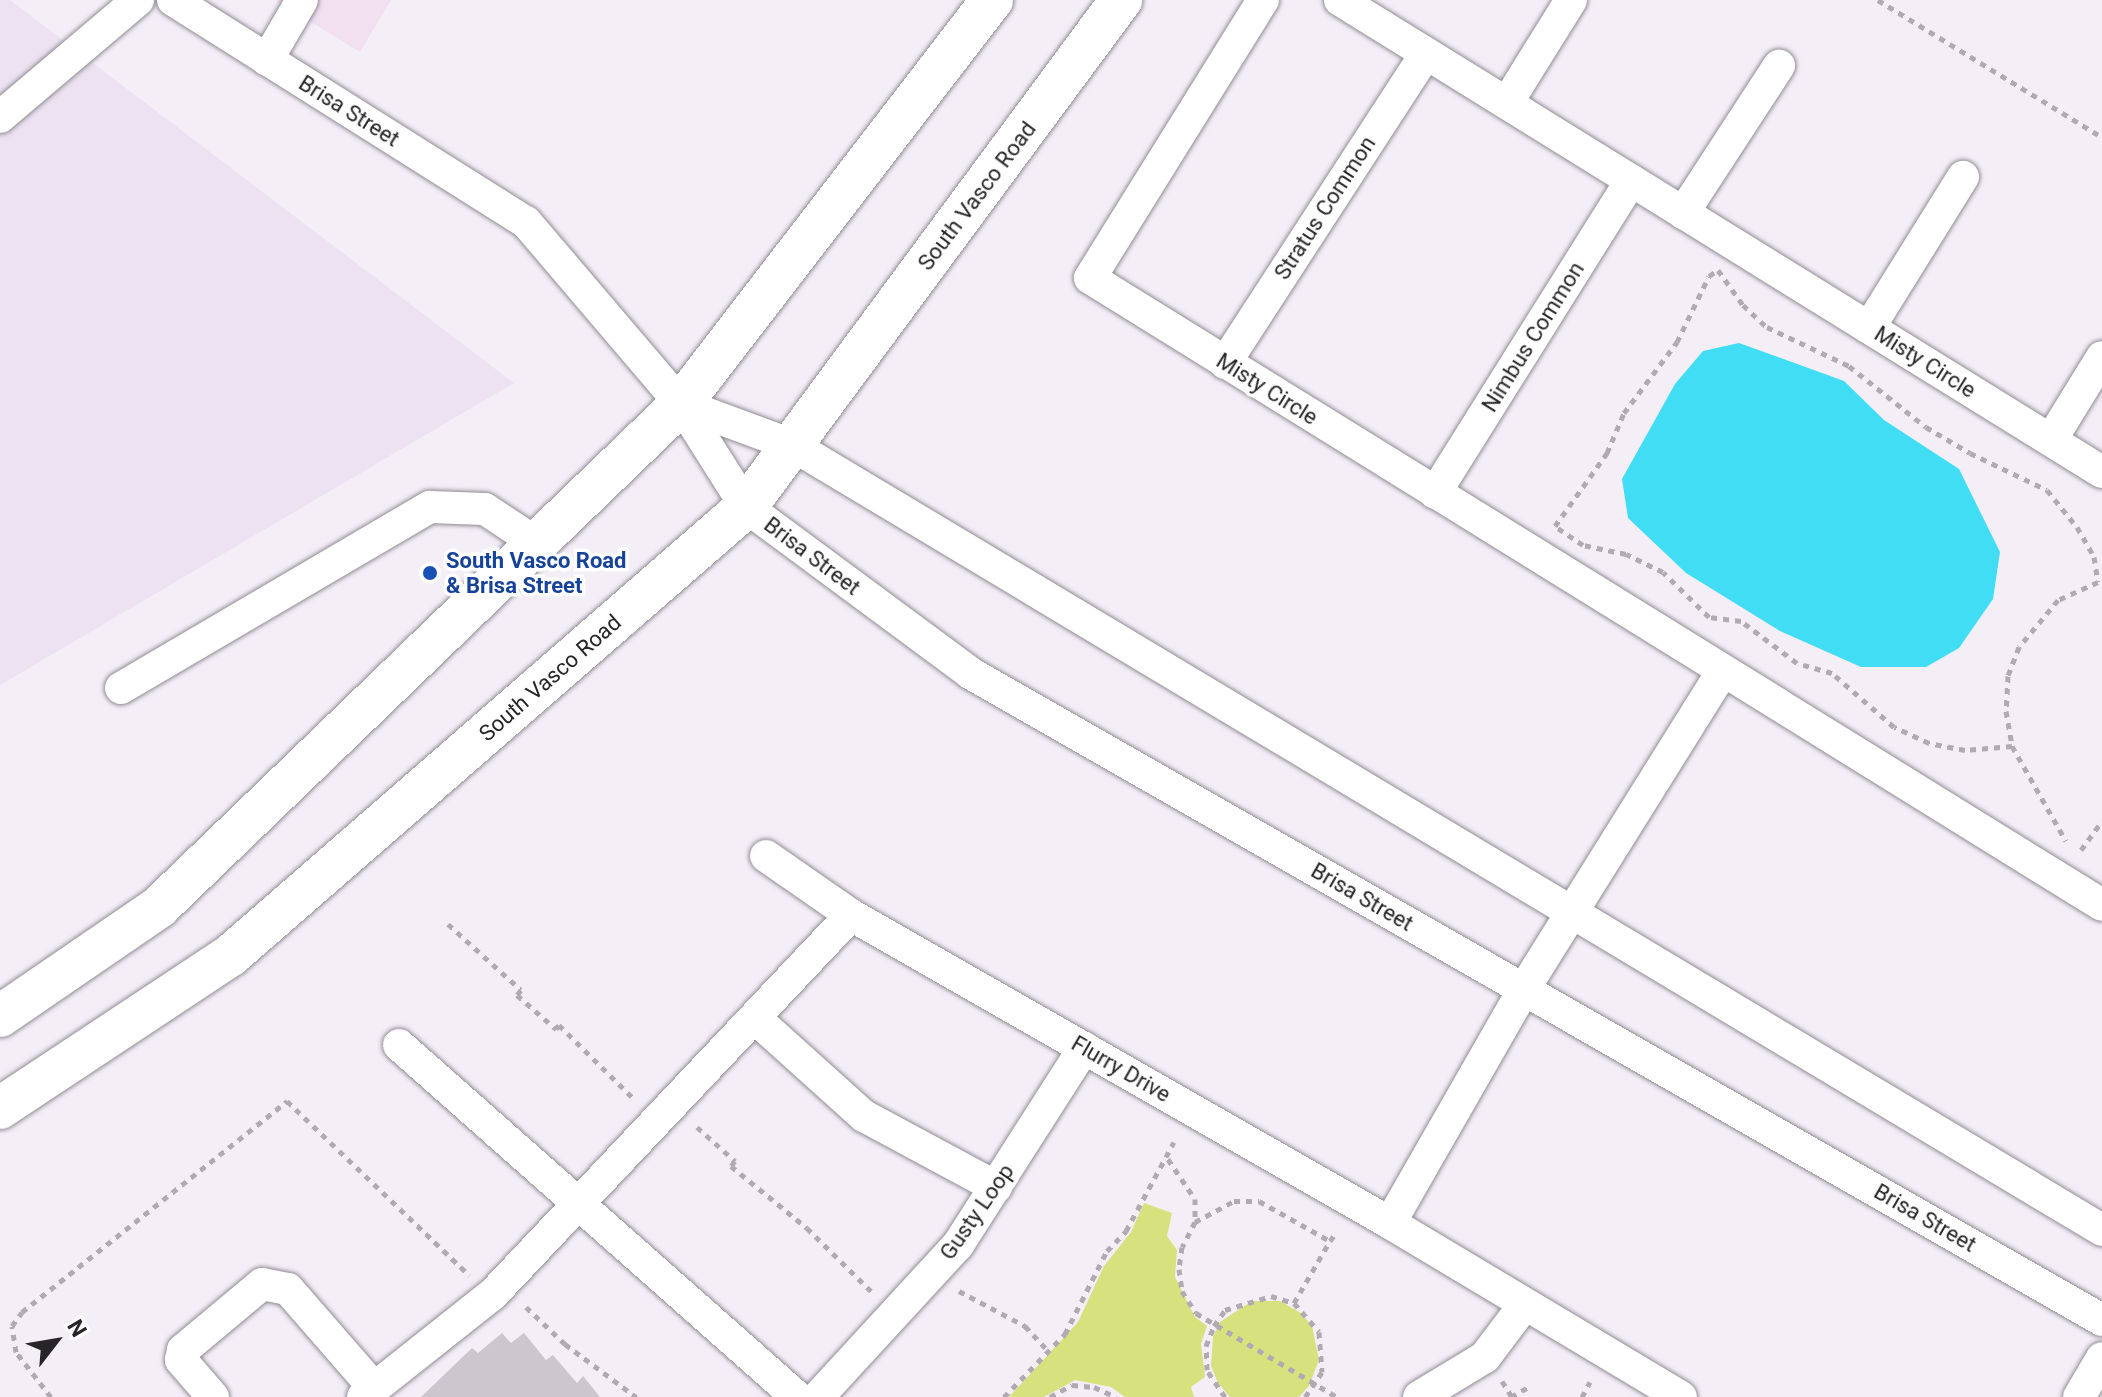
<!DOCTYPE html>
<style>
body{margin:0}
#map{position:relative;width:2102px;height:1397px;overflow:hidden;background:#f4eef7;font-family:Roboto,sans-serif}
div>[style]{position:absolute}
.commercial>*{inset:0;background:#f2e0f1}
.built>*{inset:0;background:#ece2f1}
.green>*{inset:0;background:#d7e17e}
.water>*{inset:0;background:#41ddf5}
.building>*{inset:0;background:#ccc7cf}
.path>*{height:5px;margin-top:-2.5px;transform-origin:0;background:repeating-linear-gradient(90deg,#b0abb2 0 6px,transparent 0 12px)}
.roads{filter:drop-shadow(0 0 2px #918c94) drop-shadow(0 0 2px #918c94)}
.minor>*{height:32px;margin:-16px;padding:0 16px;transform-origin:16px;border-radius:16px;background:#fff}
.major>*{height:42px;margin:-21px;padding:0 21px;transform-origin:21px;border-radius:21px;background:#fff}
.dots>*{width:22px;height:22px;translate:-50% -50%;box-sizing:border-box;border:4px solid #fefefe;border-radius:50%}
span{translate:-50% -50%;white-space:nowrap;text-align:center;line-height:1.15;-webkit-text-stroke:7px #fefefe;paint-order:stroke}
.street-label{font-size:22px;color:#272528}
.transit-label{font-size:22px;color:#164399;font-weight:700}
.left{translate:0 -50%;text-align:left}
.north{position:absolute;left:16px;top:1301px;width:80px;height:80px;-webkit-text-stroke:6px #fefefe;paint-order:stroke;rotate:59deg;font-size:22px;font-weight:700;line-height:32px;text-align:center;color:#272528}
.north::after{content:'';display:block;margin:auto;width:28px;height:36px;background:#272528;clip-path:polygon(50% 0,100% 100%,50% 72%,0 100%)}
</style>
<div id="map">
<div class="commercial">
<div style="clip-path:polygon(275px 0,391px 0,360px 52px)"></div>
</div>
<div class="built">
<div style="clip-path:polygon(0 0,10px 0,514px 383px,0 685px)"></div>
</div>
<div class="green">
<div style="clip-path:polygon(1144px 1203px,1172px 1213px,1167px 1236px,1177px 1250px,1175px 1277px,1195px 1317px,1207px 1326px,1201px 1344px,1205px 1377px,1191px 1387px,1194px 1397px,1125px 1397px,1111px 1387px,1075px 1380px,1044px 1397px,1009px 1397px,1078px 1322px,1104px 1266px,1131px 1232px)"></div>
<div style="clip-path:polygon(1252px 1301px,1280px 1301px,1301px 1313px,1312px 1326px,1319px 1360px,1309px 1386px,1299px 1397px,1230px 1397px,1218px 1383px,1211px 1366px,1213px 1337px,1220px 1322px)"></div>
</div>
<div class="water">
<div style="clip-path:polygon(1739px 343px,1844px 381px,1884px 420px,1959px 469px,2000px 552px,1993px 599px,1959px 648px,1926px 667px,1861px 667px,1780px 631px,1686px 573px,1628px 518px,1622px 479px,1675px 384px,1703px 351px)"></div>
</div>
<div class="building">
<div style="clip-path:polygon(502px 1333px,511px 1343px,524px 1333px,546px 1360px,553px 1355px,577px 1383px,583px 1376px,600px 1397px,421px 1397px,472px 1348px,478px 1353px)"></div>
</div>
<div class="path">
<div style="left:1878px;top:0;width:263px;rotate:31.5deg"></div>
<div style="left:1718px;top:270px;width:43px;rotate:54.5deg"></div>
<div style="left:1743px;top:305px;width:33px;rotate:43deg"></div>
<div style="left:1767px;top:327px;width:91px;rotate:25.4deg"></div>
<div style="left:1849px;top:366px;width:98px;rotate:38.4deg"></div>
<div style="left:1926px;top:427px;width:51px;rotate:30.6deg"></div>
<div style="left:1970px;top:453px;width:85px;rotate:25.7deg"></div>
<div style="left:2047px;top:490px;width:48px;rotate:51deg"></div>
<div style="left:2077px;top:527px;width:34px;rotate:60deg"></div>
<div style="left:2094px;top:557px;width:25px;rotate:81deg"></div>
<div style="left:2098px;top:582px;width:44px;rotate:155.8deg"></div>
<div style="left:2058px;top:600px;width:61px;rotate:129.7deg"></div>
<div style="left:2019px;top:647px;width:31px;rotate:111deg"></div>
<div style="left:2008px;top:676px;width:35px;rotate:93deg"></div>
<div style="left:2006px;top:711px;width:36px;rotate:80deg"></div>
<div style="left:2012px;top:746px;width:47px;rotate:175.1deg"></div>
<div style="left:1965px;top:750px;width:37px;rotate:-169deg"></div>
<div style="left:1929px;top:743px;width:38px;rotate:-155deg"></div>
<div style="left:1894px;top:727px;width:82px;rotate:-138.9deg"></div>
<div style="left:1832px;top:673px;width:36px;rotate:-164deg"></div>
<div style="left:1797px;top:663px;width:70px;rotate:-143.1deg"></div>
<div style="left:1741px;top:621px;width:32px;rotate:-173deg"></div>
<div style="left:1709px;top:617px;width:64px;rotate:-135.6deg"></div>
<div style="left:1663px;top:572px;width:41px;rotate:-154.1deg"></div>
<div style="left:1626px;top:554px;width:44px;rotate:-168.2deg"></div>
<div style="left:1583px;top:545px;width:34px;rotate:-146deg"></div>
<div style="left:1555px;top:526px;width:90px;rotate:-54.5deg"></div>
<div style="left:1607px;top:453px;width:43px;rotate:-67deg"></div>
<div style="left:1624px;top:413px;width:89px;rotate:-53.3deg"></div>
<div style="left:1677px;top:342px;width:73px;rotate:-64.1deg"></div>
<div style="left:1709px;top:276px;width:11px;rotate:-34deg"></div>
<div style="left:2012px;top:746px;width:109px;rotate:60.4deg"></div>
<div style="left:2081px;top:850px;width:36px;rotate:-54deg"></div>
<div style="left:448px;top:924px;width:98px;rotate:42.1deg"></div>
<div style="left:521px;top:990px;width:6px;rotate:129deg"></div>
<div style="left:517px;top:995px;width:52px;rotate:41.1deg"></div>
<div style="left:556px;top:1029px;width:5px;rotate:-53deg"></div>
<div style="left:559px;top:1025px;width:104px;rotate:44.6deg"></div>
<div style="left:697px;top:1127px;width:51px;rotate:41.8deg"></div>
<div style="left:735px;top:1161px;width:6px;rotate:129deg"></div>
<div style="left:731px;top:1166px;width:98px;rotate:39.2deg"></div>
<div style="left:807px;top:1228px;width:93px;rotate:44.6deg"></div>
<div style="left:1168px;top:1159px;width:48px;rotate:56deg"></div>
<div style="left:1195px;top:1199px;width:23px;rotate:90deg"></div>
<div style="left:1195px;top:1222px;width:44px;rotate:-28.3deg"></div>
<div style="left:1234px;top:1201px;width:25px"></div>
<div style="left:1259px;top:1201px;width:81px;rotate:29.4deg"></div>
<div style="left:1330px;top:1241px;width:10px;rotate:-53deg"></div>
<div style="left:1195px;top:1222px;width:28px;rotate:117deg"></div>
<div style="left:1182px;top:1247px;width:22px;rotate:98deg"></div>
<div style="left:1179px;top:1269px;width:22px;rotate:82deg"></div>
<div style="left:1182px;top:1291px;width:26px;rotate:58deg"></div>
<div style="left:1196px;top:1313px;width:164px;rotate:30.8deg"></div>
<div style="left:959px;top:1291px;width:75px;rotate:27.9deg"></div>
<div style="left:1025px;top:1326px;width:33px;rotate:47deg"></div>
<div style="left:1294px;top:1303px;width:72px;rotate:-59.9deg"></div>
<div style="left:526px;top:1307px;width:54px;rotate:43.5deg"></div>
<div style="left:565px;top:1344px;width:89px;rotate:36.7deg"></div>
<div style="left:1502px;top:1381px;width:19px;rotate:58deg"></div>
<div style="left:51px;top:1397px;width:57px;rotate:-127.9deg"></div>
<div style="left:16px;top:1352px;width:26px;rotate:-99deg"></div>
<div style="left:12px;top:1326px;width:17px;rotate:-54deg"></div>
<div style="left:22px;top:1312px;width:339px;rotate:-38.5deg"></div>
<div style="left:287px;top:1101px;width:252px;rotate:43.7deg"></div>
<div style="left:1004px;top:1397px;width:88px;rotate:-45.9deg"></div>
<div style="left:1065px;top:1334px;width:93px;rotate:-63.2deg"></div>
<div style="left:1107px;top:1251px;width:28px;rotate:-46deg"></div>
<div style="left:1126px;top:1231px;width:101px;rotate:-61.7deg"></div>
<div style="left:1050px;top:1397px;width:25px;rotate:-29deg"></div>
<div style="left:1072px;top:1385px;width:22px;rotate:5deg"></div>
<div style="left:1094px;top:1387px;width:24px;rotate:24deg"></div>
<div style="left:1225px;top:1397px;width:32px;rotate:-124deg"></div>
<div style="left:1207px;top:1370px;width:24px;rotate:-92deg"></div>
<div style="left:1206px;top:1346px;width:22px;rotate:-68deg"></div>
<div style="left:1214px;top:1326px;width:19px;rotate:-55deg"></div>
<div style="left:1225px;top:1310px;width:48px;rotate:-16.9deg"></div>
<div style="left:1271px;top:1296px;width:24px;rotate:17deg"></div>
<div style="left:1294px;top:1303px;width:38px;rotate:49deg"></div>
<div style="left:1319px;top:1332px;width:40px;rotate:85.7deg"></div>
<div style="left:1322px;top:1372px;width:30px;rotate:124deg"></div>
<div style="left:1511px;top:1397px;width:20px;rotate:-30deg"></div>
<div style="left:1582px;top:1397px;width:17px;rotate:-62deg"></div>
</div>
<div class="roads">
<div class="minor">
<div style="left:173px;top:0;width:417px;rotate:32.2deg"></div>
<div style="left:526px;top:222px;width:239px;rotate:49.6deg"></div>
<div style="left:681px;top:404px;width:122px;rotate:57.7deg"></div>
<div style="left:746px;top:507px;width:279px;rotate:36.5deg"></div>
<div style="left:970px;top:673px;width:1304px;rotate:29.75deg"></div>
<div style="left:1263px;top:0;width:327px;rotate:121.9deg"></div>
<div style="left:1090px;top:278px;width:1190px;rotate:31.78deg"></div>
<div style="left:1340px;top:0;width:896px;rotate:31.78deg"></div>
<div style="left:267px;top:60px;width:69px;rotate:-59.7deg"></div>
<div style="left:1507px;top:103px;width:121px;rotate:-58.1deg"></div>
<div style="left:0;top:117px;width:181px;rotate:-40.3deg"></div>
<div style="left:1683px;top:213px;width:176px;rotate:-56.9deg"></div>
<div style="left:1869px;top:328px;width:178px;rotate:-58.1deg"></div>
<div style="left:1225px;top:363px;width:369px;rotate:-57deg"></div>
<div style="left:681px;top:404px;width:118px;rotate:20.3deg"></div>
<div style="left:792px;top:445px;width:1527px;rotate:30.93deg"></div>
<div style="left:2051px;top:440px;width:97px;rotate:-58.4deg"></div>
<div style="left:1435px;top:493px;width:369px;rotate:-57.9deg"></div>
<div style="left:121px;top:688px;width:358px;rotate:-30.4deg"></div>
<div style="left:430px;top:507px;width:55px;rotate:2.1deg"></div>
<div style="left:485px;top:509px;width:60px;rotate:33.4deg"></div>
<div style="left:766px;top:856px;width:103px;rotate:34.8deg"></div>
<div style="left:851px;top:915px;width:621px;rotate:29.74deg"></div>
<div style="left:1390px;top:1223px;width:339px;rotate:30.9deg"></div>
<div style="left:755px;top:1018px;width:147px;rotate:42deg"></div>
<div style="left:864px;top:1116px;width:150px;rotate:28.3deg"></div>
<div style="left:399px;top:1045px;width:531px;rotate:41.49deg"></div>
<div style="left:1390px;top:1223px;width:270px;rotate:-60.2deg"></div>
<div style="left:1524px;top:989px;width:374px;rotate:-58deg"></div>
<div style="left:213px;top:1397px;width:49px;rotate:-130.9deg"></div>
<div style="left:181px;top:1360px;width:10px;rotate:-79deg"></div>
<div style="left:183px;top:1350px;width:103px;rotate:-39.9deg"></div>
<div style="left:262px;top:1284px;width:26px;rotate:11deg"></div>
<div style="left:288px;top:1289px;width:131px;rotate:49deg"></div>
<div style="left:363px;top:1397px;width:166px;rotate:-38.4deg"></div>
<div style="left:493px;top:1294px;width:521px;rotate:-46.63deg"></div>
<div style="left:818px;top:1397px;width:207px;rotate:-47.4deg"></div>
<div style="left:958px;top:1245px;width:234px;rotate:-57.4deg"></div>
<div style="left:1419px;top:1397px;width:77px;rotate:-31.2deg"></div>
<div style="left:1485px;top:1357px;width:66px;rotate:-53deg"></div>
<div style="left:2079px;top:1397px;width:45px;rotate:-59.5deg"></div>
</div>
<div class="major">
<div style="left:0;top:1016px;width:193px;rotate:-34.4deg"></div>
<div style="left:159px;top:907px;width:725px;rotate:-43.94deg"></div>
<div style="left:681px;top:404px;width:510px;rotate:-52.41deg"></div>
<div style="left:0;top:1108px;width:277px;rotate:-33.5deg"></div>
<div style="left:231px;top:955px;width:683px;rotate:-41.02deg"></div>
<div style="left:746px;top:507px;width:631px;rotate:-53.51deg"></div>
</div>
</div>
<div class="dots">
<div style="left:430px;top:573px;background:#1a4fb4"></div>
</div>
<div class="street-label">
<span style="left:349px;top:111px;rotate:32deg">Brisa Street</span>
<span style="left:977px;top:196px;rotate:-53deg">South Vasco Road</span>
<span style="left:1325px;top:208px;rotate:-57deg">Stratus Common</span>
<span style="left:1533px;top:337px;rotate:-58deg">Nimbus Common</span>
<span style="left:1925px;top:362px;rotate:32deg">Misty Circle</span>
<span style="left:1267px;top:389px;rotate:32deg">Misty Circle</span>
<span style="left:812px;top:556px;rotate:37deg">Brisa Street</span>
<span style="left:550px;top:678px;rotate:-41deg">South Vasco Road</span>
<span style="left:1362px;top:897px;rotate:30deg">Brisa Street</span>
<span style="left:1121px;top:1069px;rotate:30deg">Flurry Drive</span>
<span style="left:977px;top:1212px;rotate:-55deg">Gusty Loop</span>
<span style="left:1925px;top:1218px;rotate:30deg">Brisa Street</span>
</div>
<div class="transit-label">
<span class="left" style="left:446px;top:573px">South Vasco Road<br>&amp; Brisa Street</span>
</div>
<div class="north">N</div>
</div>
